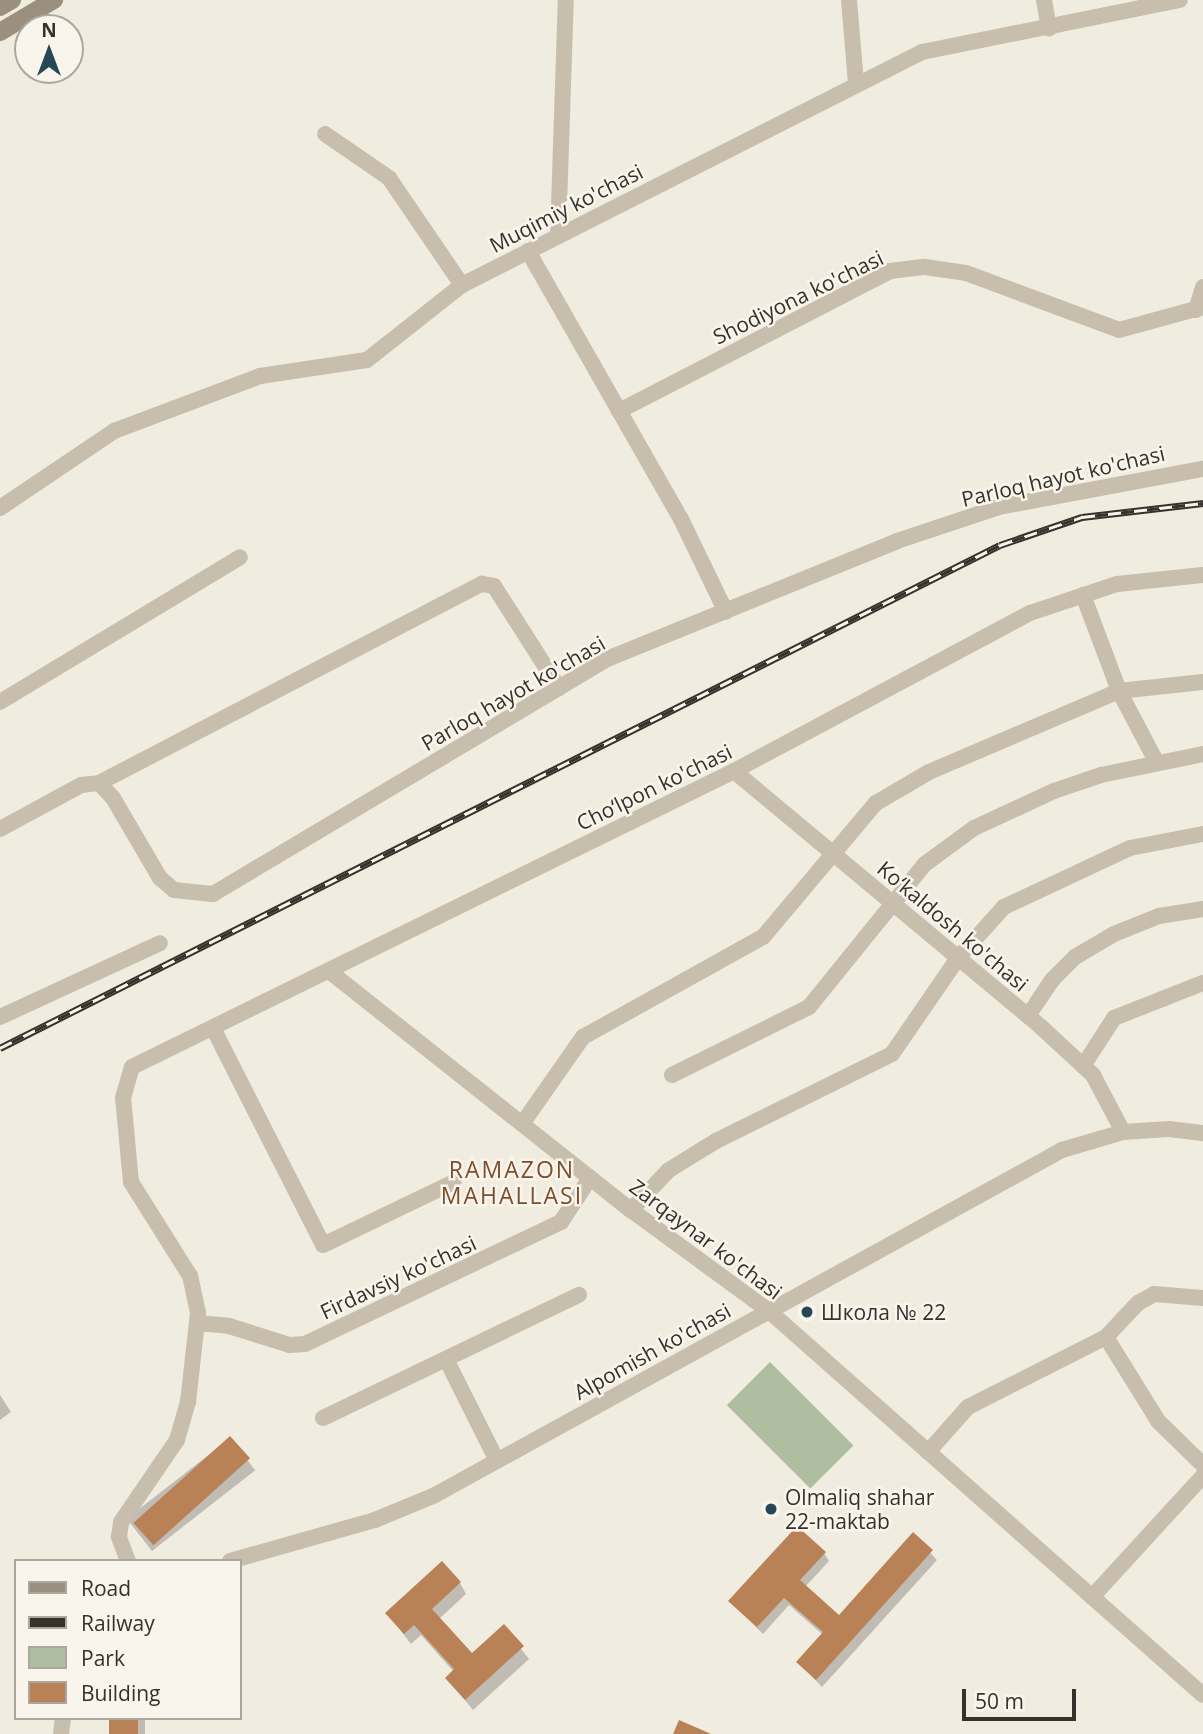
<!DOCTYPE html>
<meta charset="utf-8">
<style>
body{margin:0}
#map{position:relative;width:1203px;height:1734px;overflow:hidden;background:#f1ece0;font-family:"Open Sans",sans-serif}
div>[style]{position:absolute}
.green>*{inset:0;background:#afbea1;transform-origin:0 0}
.shadow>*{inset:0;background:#0003;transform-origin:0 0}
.building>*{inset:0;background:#b98156;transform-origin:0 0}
.street>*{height:16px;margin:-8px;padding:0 8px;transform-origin:8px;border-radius:8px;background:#c8bead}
.secondary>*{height:18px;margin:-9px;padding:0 9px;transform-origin:9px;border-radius:9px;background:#9b8f7f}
.rail>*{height:7px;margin-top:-3.5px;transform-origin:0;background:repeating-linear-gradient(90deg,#f9f5ec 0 13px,#37312b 0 26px);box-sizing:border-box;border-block:2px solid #37312b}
.dots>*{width:19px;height:19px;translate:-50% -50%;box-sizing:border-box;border:4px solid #f9f5ec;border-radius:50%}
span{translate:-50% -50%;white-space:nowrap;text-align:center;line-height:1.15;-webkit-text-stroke:5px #f9f5ec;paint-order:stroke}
.street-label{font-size:21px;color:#37312b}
.poi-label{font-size:21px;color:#37312b}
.left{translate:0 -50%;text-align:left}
.neighbourhood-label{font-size:23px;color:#7d4f2c;letter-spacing:2px}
.legend{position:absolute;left:14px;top:1559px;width:228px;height:161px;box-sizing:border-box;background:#f9f5ec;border:2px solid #aba79f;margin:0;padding:9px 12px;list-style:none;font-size:21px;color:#37312b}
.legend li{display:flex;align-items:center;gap:14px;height:35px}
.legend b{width:35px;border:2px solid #aba79f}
.north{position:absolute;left:14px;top:14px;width:70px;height:70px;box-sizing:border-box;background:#f9f5ec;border:2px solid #aba79f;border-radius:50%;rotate:0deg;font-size:19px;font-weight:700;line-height:28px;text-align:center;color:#37312b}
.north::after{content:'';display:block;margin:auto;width:24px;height:32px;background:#254854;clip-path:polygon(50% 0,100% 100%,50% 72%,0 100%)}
.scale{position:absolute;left:962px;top:1689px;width:114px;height:32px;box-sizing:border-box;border:4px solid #37312b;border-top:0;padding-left:9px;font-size:21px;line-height:24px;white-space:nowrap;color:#37312b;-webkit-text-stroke:5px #f9f5ec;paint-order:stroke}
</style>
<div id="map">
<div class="green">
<div style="left:770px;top:1362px;width:118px;height:61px;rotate:45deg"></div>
</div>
<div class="shadow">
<div style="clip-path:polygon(0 1395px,11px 1412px,0 1420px)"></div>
<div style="left:230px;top:1438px;width:41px;height:131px;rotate:52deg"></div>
<div style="clip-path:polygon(913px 1535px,937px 1560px,822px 1687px,798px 1662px,823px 1635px,789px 1605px,763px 1634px,730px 1602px,824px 1553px,829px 1561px,805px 1587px,839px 1617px)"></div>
<div style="clip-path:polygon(460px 1583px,466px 1594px,439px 1619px,472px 1655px,504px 1627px,529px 1659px,473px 1710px,447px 1678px,454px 1672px,421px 1635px,411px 1644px,387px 1613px)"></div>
<div style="left:111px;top:1718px;width:34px;height:16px"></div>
</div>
<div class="building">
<div style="left:230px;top:1436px;width:30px;height:130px;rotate:48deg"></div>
<div style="clip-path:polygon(797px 1526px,826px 1552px,800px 1580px,839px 1615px,913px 1532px,933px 1550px,816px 1680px,796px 1662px,823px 1632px,784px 1598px,757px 1627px,728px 1601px)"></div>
<div style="clip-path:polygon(442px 1561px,461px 1582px,432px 1609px,472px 1653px,504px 1624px,524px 1646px,465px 1700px,445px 1678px,454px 1669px,414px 1625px,404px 1634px,385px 1613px)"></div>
<div style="left:109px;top:1718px;width:29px;height:16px"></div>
<div style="clip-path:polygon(679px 1720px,711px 1734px,673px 1734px)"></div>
</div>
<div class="street">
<div style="left:849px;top:0;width:84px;rotate:85.2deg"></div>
<div style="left:1044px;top:0;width:29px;rotate:80deg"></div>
<div style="left:325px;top:134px;width:78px;rotate:34.5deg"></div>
<div style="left:389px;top:178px;width:130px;rotate:55.7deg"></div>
<div style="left:558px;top:236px;width:236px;rotate:-88.1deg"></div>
<div style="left:528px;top:251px;width:309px;rotate:60.3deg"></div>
<div style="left:681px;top:519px;width:103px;rotate:64.2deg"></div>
<div style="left:1196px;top:310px;width:24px;rotate:-73deg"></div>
<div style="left:619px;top:411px;width:305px;rotate:-27.3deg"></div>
<div style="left:890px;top:271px;width:35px;rotate:-7deg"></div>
<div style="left:925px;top:267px;width:41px;rotate:8.3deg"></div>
<div style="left:966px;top:273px;width:163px;rotate:20.4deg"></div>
<div style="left:1119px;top:330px;width:87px;rotate:-15.3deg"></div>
<div style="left:0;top:508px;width:138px;rotate:-34deg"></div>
<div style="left:114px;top:431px;width:156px;rotate:-20.6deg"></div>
<div style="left:260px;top:376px;width:108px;rotate:-8.5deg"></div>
<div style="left:367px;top:360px;width:121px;rotate:-38.3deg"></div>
<div style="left:462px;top:285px;width:516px;rotate:-26.86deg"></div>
<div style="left:922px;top:52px;width:263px;rotate:-11.4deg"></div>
<div style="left:1083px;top:595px;width:103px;rotate:69.4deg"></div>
<div style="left:1119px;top:691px;width:81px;rotate:62.2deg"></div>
<div style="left:0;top:702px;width:280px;rotate:-31.1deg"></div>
<div style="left:734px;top:771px;width:400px;rotate:39.8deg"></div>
<div style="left:1041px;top:1027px;width:71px;rotate:42.7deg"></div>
<div style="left:1093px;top:1075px;width:64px;rotate:62.2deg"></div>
<div style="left:99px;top:783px;width:432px;rotate:-27.5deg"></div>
<div style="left:482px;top:584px;width:12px;rotate:9deg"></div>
<div style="left:494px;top:586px;width:121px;rotate:57.5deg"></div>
<div style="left:0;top:829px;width:92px;rotate:-28.5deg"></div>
<div style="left:81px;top:785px;width:18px;rotate:-6deg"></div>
<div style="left:99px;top:783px;width:21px;rotate:47deg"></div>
<div style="left:113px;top:798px;width:93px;rotate:59.6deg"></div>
<div style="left:160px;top:878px;width:18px;rotate:41deg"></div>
<div style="left:174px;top:890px;width:39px;rotate:6deg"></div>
<div style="left:213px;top:894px;width:459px;rotate:-30.8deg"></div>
<div style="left:607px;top:659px;width:313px;rotate:-22.1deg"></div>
<div style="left:897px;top:541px;width:108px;rotate:-18.4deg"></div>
<div style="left:999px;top:507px;width:208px;rotate:-10.6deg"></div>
<div style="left:329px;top:971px;width:385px;rotate:38.4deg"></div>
<div style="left:631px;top:1210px;width:171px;rotate:36.2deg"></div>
<div style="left:769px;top:1311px;width:579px;rotate:41.5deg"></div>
<div style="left:1028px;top:1016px;width:43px;rotate:-56.3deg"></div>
<div style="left:1052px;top:980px;width:33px;rotate:-45deg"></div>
<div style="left:1075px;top:957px;width:45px;rotate:-30.5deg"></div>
<div style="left:1114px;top:934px;width:48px;rotate:-21.8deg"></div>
<div style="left:1159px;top:916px;width:45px;rotate:-9deg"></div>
<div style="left:0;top:1017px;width:176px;rotate:-24.8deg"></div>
<div style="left:213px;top:1028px;width:243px;rotate:63.1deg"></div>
<div style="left:323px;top:1245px;width:145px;rotate:-25.7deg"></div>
<div style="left:1083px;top:1066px;width:57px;rotate:-57.1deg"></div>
<div style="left:1114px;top:1018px;width:96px;rotate:-21.5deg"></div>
<div style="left:672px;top:1075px;width:153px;rotate:-26.4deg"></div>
<div style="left:809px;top:1007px;width:184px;rotate:-51deg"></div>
<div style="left:925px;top:864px;width:61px;rotate:-36.3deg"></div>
<div style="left:974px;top:828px;width:88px;rotate:-24.8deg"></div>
<div style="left:1054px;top:791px;width:50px;rotate:-18.8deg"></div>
<div style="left:1101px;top:775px;width:104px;rotate:-11.6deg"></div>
<div style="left:522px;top:1124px;width:106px;rotate:-55deg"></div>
<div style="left:583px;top:1037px;width:206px;rotate:-29.1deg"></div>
<div style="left:763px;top:937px;width:175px;rotate:-49.9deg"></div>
<div style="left:876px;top:803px;width:61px;rotate:-30.3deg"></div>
<div style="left:929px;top:772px;width:207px;rotate:-23.1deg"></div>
<div style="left:1119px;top:691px;width:84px;rotate:-6.1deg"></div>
<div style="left:631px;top:1210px;width:55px;rotate:-46.5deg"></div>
<div style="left:669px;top:1170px;width:55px;rotate:-31.7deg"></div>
<div style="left:716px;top:1141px;width:196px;rotate:-26.3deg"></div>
<div style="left:892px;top:1054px;width:116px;rotate:-55.5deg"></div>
<div style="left:958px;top:958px;width:69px;rotate:-48deg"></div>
<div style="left:1004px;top:907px;width:139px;rotate:-25.1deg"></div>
<div style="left:1130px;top:848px;width:74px;rotate:-10.9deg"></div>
<div style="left:197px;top:1323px;width:32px;rotate:5deg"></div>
<div style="left:229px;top:1326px;width:64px;rotate:17.3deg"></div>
<div style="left:290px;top:1345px;width:15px;rotate:-4deg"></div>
<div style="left:305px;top:1344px;width:284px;rotate:-25.5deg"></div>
<div style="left:561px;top:1222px;width:53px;rotate:-56.6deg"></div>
<div style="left:1106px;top:1337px;width:99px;rotate:58.2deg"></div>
<div style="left:1158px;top:1421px;width:63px;rotate:44.4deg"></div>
<div style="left:446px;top:1359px;width:114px;rotate:63.4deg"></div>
<div style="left:323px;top:1418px;width:284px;rotate:-25.7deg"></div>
<div style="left:928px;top:1452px;width:60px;rotate:-48.4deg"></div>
<div style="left:968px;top:1407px;width:155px;rotate:-26.9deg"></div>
<div style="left:1106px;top:1337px;width:47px;rotate:-46.7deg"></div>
<div style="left:1138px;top:1303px;width:18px;rotate:-29deg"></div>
<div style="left:1154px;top:1294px;width:49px;rotate:4.7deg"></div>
<div style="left:128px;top:1561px;width:26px;rotate:-111deg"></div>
<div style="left:119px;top:1537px;width:15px;rotate:-82deg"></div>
<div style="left:121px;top:1522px;width:99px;rotate:-55.7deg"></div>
<div style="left:177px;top:1440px;width:40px;rotate:-74deg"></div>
<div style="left:188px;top:1402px;width:90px;rotate:-83.6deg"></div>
<div style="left:198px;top:1313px;width:38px;rotate:-102deg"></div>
<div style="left:190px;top:1276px;width:111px;rotate:-122.1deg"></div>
<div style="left:131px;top:1182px;width:84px;rotate:-95.4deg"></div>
<div style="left:123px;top:1098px;width:32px;rotate:-74deg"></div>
<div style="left:132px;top:1067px;width:671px;rotate:-26.18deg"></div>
<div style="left:734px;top:771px;width:336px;rotate:-28.1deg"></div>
<div style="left:1030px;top:613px;width:92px;rotate:-18.4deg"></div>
<div style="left:1117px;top:584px;width:86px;rotate:-6deg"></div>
<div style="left:230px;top:1561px;width:151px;rotate:-15.8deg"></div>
<div style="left:375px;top:1520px;width:65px;rotate:-22.6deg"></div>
<div style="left:435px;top:1495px;width:716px;rotate:-28.82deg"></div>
<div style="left:1062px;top:1150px;width:64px;rotate:-16.4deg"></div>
<div style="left:1123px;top:1132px;width:46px;rotate:-3.7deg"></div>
<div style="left:1169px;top:1129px;width:34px;rotate:7deg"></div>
<div style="left:1092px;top:1597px;width:164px;rotate:-47.5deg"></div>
<div style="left:61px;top:1734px;width:16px;rotate:-83deg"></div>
</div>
<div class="secondary">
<div style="left:0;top:7px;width:14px;rotate:-30deg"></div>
<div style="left:0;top:32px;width:63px;rotate:-30.7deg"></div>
</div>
<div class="rail">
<div style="left:0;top:1048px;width:1119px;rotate:-26.7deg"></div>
<div style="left:1000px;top:545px;width:87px;rotate:-18.9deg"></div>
<div style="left:1082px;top:517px;width:122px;rotate:-6.6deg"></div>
</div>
<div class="dots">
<div style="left:807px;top:1312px;background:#254854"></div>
<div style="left:771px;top:1509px;background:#254854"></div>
</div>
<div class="street-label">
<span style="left:566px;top:208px;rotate:-27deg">Muqimiy ko'chasi</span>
<span style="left:798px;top:297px;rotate:-26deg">Shodiyona ko'chasi</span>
<span style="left:1063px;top:476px;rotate:-13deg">Parloq hayot ko'chasi</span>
<span style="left:513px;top:693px;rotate:-30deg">Parloq hayot ko'chasi</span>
<span style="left:654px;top:787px;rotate:-26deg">Cho‘lpon ko'chasi</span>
<span style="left:953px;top:926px;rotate:40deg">Ko‘kaldosh ko'chasi</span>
<span style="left:706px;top:1239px;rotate:37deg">Zarqaynar ko'chasi</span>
<span style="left:398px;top:1277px;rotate:-25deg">Firdavsiy ko'chasi</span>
<span style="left:652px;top:1351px;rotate:-29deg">Alpomish ko'chasi</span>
</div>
<div class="poi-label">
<span class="left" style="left:821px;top:1312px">Школа № 22</span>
<span class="left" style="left:785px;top:1509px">Olmaliq shahar<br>22-maktab</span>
</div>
<div class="neighbourhood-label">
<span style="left:512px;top:1182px">RAMAZON<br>MAHALLASI</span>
</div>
<ul class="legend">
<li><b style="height:9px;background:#9b8f7f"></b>Road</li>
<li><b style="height:9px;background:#37312b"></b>Railway</li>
<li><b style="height:19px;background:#afbea1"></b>Park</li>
<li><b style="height:19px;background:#b98156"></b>Building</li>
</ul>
<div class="north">N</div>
<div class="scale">50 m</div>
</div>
